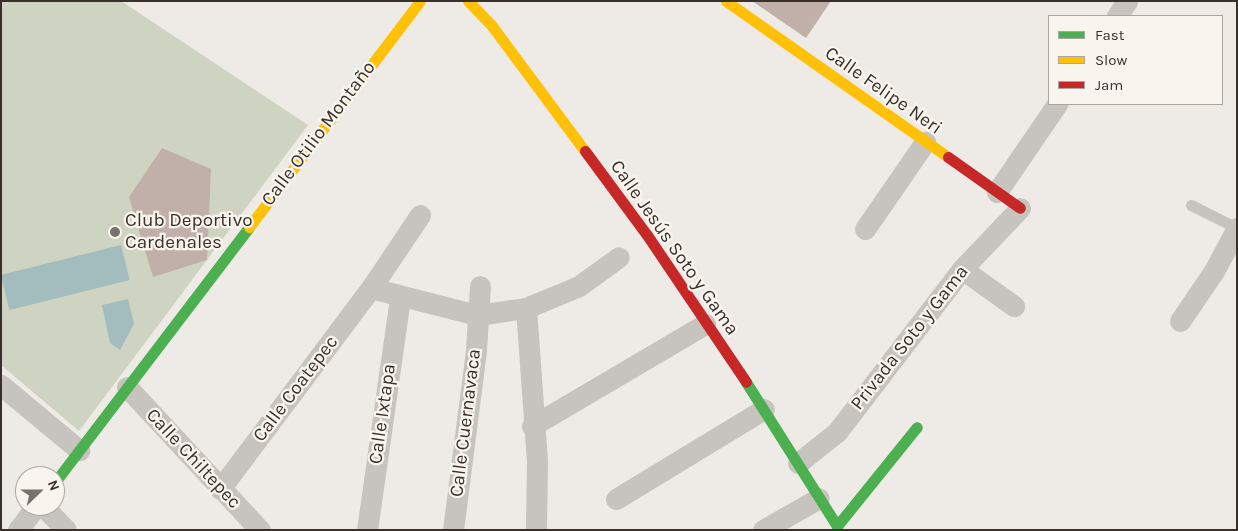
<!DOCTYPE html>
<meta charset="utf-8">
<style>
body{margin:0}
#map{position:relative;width:1238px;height:531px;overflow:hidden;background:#eeeae6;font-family:Karla,sans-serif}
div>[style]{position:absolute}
.green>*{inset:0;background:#cfd3c1}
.water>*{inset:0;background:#a3bdbe;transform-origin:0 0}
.building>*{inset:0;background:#c0b0a9}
.lane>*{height:11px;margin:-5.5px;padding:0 5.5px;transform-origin:5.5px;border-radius:5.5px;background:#c7c3be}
.street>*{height:21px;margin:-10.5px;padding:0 10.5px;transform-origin:10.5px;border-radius:10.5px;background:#c7c3be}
.fast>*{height:11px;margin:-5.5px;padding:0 5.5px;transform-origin:5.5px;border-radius:5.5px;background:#4caf50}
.slow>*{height:11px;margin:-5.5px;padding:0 5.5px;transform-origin:5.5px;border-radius:5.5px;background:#ffc107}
.jam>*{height:11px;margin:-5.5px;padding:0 5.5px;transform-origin:5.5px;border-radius:5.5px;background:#c62828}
.dots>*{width:14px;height:14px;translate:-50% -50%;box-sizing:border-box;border:2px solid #f9f5ee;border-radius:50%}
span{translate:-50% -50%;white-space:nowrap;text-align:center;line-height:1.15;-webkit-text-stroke:4.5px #f9f5ee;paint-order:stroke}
.street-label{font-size:19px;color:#39302c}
.poi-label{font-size:19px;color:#39302c}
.left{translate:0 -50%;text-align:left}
.frame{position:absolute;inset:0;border:2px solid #39302c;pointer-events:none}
.legend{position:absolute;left:1048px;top:15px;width:175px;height:90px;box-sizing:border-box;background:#f9f5ee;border:1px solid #aca6a0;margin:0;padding:6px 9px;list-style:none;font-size:15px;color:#39302c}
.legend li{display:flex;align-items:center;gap:10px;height:25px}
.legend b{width:25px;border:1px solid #aca6a0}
.north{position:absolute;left:15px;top:466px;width:50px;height:50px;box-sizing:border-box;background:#f9f5ee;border:1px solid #aca6a0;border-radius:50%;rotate:68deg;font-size:14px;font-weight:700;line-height:20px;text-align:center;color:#39302c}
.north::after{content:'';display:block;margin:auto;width:18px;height:22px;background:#78716d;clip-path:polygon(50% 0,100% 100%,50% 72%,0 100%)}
</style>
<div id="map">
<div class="green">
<div style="clip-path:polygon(1px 1px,121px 1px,308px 125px,79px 431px,1px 365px)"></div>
</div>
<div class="water">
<div style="left:121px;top:245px;width:36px;height:124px;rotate:76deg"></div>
<div style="clip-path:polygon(128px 299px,134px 324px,120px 350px,110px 343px,102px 305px)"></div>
</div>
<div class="building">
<div style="clip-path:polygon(752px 1px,831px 1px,806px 38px)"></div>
<div style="clip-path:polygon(162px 148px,211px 169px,207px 260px,153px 277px,129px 197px)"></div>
</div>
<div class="lane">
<div style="left:1191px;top:205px;width:51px;rotate:26.6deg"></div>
</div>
<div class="street">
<div style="left:1117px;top:16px;width:18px;rotate:-56deg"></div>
<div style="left:997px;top:192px;width:107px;rotate:-55.7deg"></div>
<div style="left:865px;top:229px;width:106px;rotate:-55.4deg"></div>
<div style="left:962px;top:269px;width:64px;rotate:35.4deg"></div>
<div style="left:371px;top:288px;width:109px;rotate:14.3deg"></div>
<div style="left:477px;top:315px;width:49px;rotate:-8.1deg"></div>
<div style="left:526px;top:308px;width:57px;rotate:-22.5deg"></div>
<div style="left:579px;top:286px;width:49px;rotate:-35.9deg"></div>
<div style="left:526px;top:308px;width:155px;rotate:85.9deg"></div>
<div style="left:537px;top:463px;width:67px;rotate:90.9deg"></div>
<div style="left:1180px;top:321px;width:60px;rotate:-55.8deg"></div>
<div style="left:1214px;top:271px;width:49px;rotate:-61.9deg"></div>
<div style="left:1px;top:385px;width:102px;rotate:39.8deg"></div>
<div style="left:127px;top:387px;width:195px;rotate:47.1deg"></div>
<div style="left:532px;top:426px;width:201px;rotate:-30.5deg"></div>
<div style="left:798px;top:463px;width:50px;rotate:-38.5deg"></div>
<div style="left:837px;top:432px;width:205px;rotate:-52.5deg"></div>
<div style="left:962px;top:269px;width:84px;rotate:-46.4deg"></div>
<div style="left:220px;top:489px;width:251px;rotate:-53.1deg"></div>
<div style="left:371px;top:288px;width:88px;rotate:-56.1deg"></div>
<div style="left:616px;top:499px;width:173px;rotate:-31.3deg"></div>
<div style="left:43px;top:506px;width:33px;rotate:46deg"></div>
<div style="left:18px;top:530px;width:30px;rotate:-53deg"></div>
<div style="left:367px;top:530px;width:235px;rotate:-81.9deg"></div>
<div style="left:453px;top:530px;width:181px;rotate:-82.7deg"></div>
<div style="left:476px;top:350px;width:64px;rotate:-86.4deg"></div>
<div style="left:763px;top:530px;width:64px;rotate:-29.7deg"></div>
</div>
<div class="fast">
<div style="left:746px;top:382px;width:170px;rotate:57.7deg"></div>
<div style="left:837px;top:526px;width:127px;rotate:-51.1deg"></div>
<div style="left:55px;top:482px;width:320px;rotate:-52.7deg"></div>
</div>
<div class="slow">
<div style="left:468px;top:1px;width:35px;rotate:46deg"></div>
<div style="left:492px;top:26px;width:156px;rotate:53.4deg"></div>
<div style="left:726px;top:1px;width:271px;rotate:35.1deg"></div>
<div style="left:249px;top:227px;width:283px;rotate:-52.9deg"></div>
</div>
<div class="jam">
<div style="left:585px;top:151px;width:104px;rotate:53.6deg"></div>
<div style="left:647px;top:235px;width:177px;rotate:56deg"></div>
<div style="left:948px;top:157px;width:88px;rotate:35.3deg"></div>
</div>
<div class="dots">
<div style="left:115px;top:232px;background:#78716d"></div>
</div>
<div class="street-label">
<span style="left:883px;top:91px;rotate:35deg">Calle Felipe Neri</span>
<span style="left:319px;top:134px;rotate:-53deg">Calle Otilio Montaño</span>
<span style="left:674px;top:248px;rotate:55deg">Calle Jesús Soto y Gama</span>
<span style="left:910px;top:338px;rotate:-52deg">Privada Soto y Gama</span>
<span style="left:296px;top:389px;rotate:-53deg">Calle Coatepec</span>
<span style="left:383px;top:414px;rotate:-82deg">Calle Ixtapa</span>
<span style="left:466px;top:423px;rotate:-83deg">Calle Cuernavaca</span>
<span style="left:193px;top:459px;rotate:47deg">Calle Chiltepec</span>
</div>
<div class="poi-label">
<span class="left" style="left:125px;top:232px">Club Deportivo<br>Cardenales</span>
</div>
<div class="frame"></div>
<ul class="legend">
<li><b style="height:6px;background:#4caf50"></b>Fast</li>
<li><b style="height:6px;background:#ffc107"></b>Slow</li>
<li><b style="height:6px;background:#c62828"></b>Jam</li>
</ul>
<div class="north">N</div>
</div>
